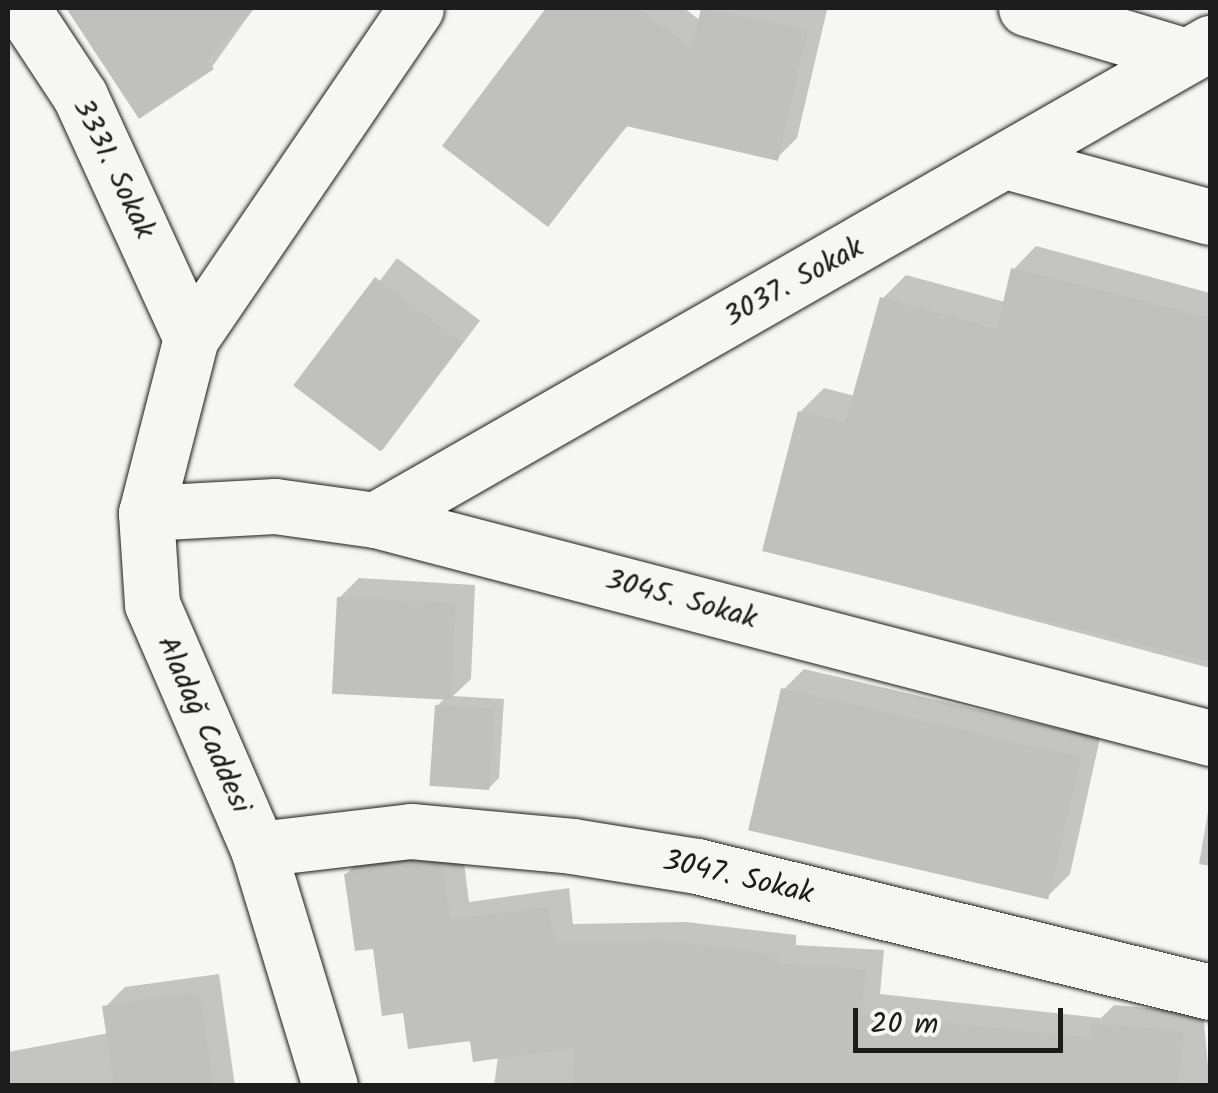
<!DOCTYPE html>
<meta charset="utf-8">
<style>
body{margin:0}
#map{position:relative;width:1218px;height:1093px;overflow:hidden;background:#f6f6f2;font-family:Kalam,sans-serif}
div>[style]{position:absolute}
.shadow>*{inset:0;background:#0003;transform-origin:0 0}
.building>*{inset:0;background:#c0c0bd;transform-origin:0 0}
.roads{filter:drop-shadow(0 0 2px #1c1c1c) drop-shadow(0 0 2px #1c1c1c)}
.minor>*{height:55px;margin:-27.5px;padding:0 27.5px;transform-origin:27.5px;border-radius:27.5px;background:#f6f6f2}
.secondary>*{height:55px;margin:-27.5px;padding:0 27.5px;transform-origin:27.5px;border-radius:27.5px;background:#f6f6f2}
span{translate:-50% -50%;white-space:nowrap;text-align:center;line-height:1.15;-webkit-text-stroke:8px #f6f6f2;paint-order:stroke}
.street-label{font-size:30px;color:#1c1c1c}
.frame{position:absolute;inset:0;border:10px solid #1c1c1c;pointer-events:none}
.scale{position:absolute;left:853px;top:1008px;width:210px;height:45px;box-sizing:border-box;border:5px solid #1c1c1c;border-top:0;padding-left:12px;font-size:30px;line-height:35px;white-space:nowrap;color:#1c1c1c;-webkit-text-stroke:8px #f6f6f2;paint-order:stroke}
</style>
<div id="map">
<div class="shadow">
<div style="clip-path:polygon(69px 8px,254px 8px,212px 67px,140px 115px)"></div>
<div style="clip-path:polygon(549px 8px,684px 8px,701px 21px,704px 8px,827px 10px,797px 138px,777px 158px,629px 124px,548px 224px,445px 145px)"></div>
<div style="clip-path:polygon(1036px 246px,1210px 293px,1210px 668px,765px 549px,800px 412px,824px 388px,855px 396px,882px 299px,906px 275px,1005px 302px,1013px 270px)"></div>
<div style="left:397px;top:258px;width:104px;height:163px;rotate:37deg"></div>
<div style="clip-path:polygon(359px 578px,475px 585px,471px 679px,453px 696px,504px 699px,499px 778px,489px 788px,437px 706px,445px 698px,339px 598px)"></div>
<div style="clip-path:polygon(804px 669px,1100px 738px,1070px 874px,1050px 894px,784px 689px)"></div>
<div style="clip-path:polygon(1210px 800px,1210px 866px,1199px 864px)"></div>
<div style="clip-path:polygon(462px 847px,469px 902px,569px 888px,573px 924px,686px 922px,796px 935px,796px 945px,884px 950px,880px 994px,1101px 1018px,1114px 1005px,1203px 1013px,1210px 1086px,494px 1086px,498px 1056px,405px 1010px,346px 874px,366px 855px)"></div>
<div style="clip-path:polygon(219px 974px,235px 1086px,8px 1086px,8px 1052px,109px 1033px,105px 1007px,125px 987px)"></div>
</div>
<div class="building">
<div style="clip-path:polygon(66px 8px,255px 8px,207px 61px,214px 69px,139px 119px)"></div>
<div style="clip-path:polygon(546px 8px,639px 8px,692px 48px,701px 8px,808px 30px,778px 161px,626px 126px,548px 227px,442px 146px)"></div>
<div style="clip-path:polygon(1011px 268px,1210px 318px,1210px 661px,762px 551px,798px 411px,845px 423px,880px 297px,997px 329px)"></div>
<div style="left:375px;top:277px;width:109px;height:136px;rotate:37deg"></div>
<div style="left:337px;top:597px;width:119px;height:97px;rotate:3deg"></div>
<div style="left:781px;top:688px;width:308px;height:146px;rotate:13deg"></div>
<div style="left:435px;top:705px;width:60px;height:81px;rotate:4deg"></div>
<div style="clip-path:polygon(418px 863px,443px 865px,450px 920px,549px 907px,554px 943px,665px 941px,778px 954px,777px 964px,866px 969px,862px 1014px,1090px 1038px,1092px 1023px,1184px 1032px,1178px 1086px,574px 1083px,573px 1048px,473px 1062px,470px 1041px,408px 1049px,403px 1013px,382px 1016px,373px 949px,355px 951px,344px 874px)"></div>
<div style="clip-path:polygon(199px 992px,214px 1086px,114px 1086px,102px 1006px)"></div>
</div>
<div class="roads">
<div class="minor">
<div style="left:22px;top:8px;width:105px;rotate:56.6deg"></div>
<div style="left:80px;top:96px;width:266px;rotate:65.4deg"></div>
<div style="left:1026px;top:8px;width:167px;rotate:16.7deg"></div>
<div style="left:1009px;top:162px;width:208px;rotate:15.3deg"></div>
<div style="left:146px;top:513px;width:129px;rotate:-3.1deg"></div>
<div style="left:275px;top:506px;width:101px;rotate:8deg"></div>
<div style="left:375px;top:520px;width:863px;rotate:14.63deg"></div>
<div style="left:375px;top:520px;width:962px;rotate:-29.74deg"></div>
<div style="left:258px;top:849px;width:154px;rotate:-6.7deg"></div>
<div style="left:411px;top:831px;width:162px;rotate:5.3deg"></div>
<div style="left:572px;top:846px;width:127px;rotate:9.1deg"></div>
<div style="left:697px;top:866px;width:528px;rotate:13.8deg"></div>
</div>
<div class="secondary">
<div style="left:330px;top:1086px;width:248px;rotate:-106.9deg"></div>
<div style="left:258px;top:849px;width:267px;rotate:-113.4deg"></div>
<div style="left:152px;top:604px;width:91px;rotate:-93.8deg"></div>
<div style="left:146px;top:513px;width:181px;rotate:-75.6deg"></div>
<div style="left:191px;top:338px;width:399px;rotate:-55.7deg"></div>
</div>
</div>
<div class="street-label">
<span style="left:113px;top:169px;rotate:64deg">3331. Sokak</span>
<span style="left:794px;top:283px;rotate:-29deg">3037. Sokak</span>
<span style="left:681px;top:600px;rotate:15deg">3045. Sokak</span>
<span style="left:203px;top:725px;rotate:66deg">Aladağ Caddesi</span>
<span style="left:738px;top:878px;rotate:13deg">3047. Sokak</span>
</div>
<div class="frame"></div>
<div class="scale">20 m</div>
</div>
